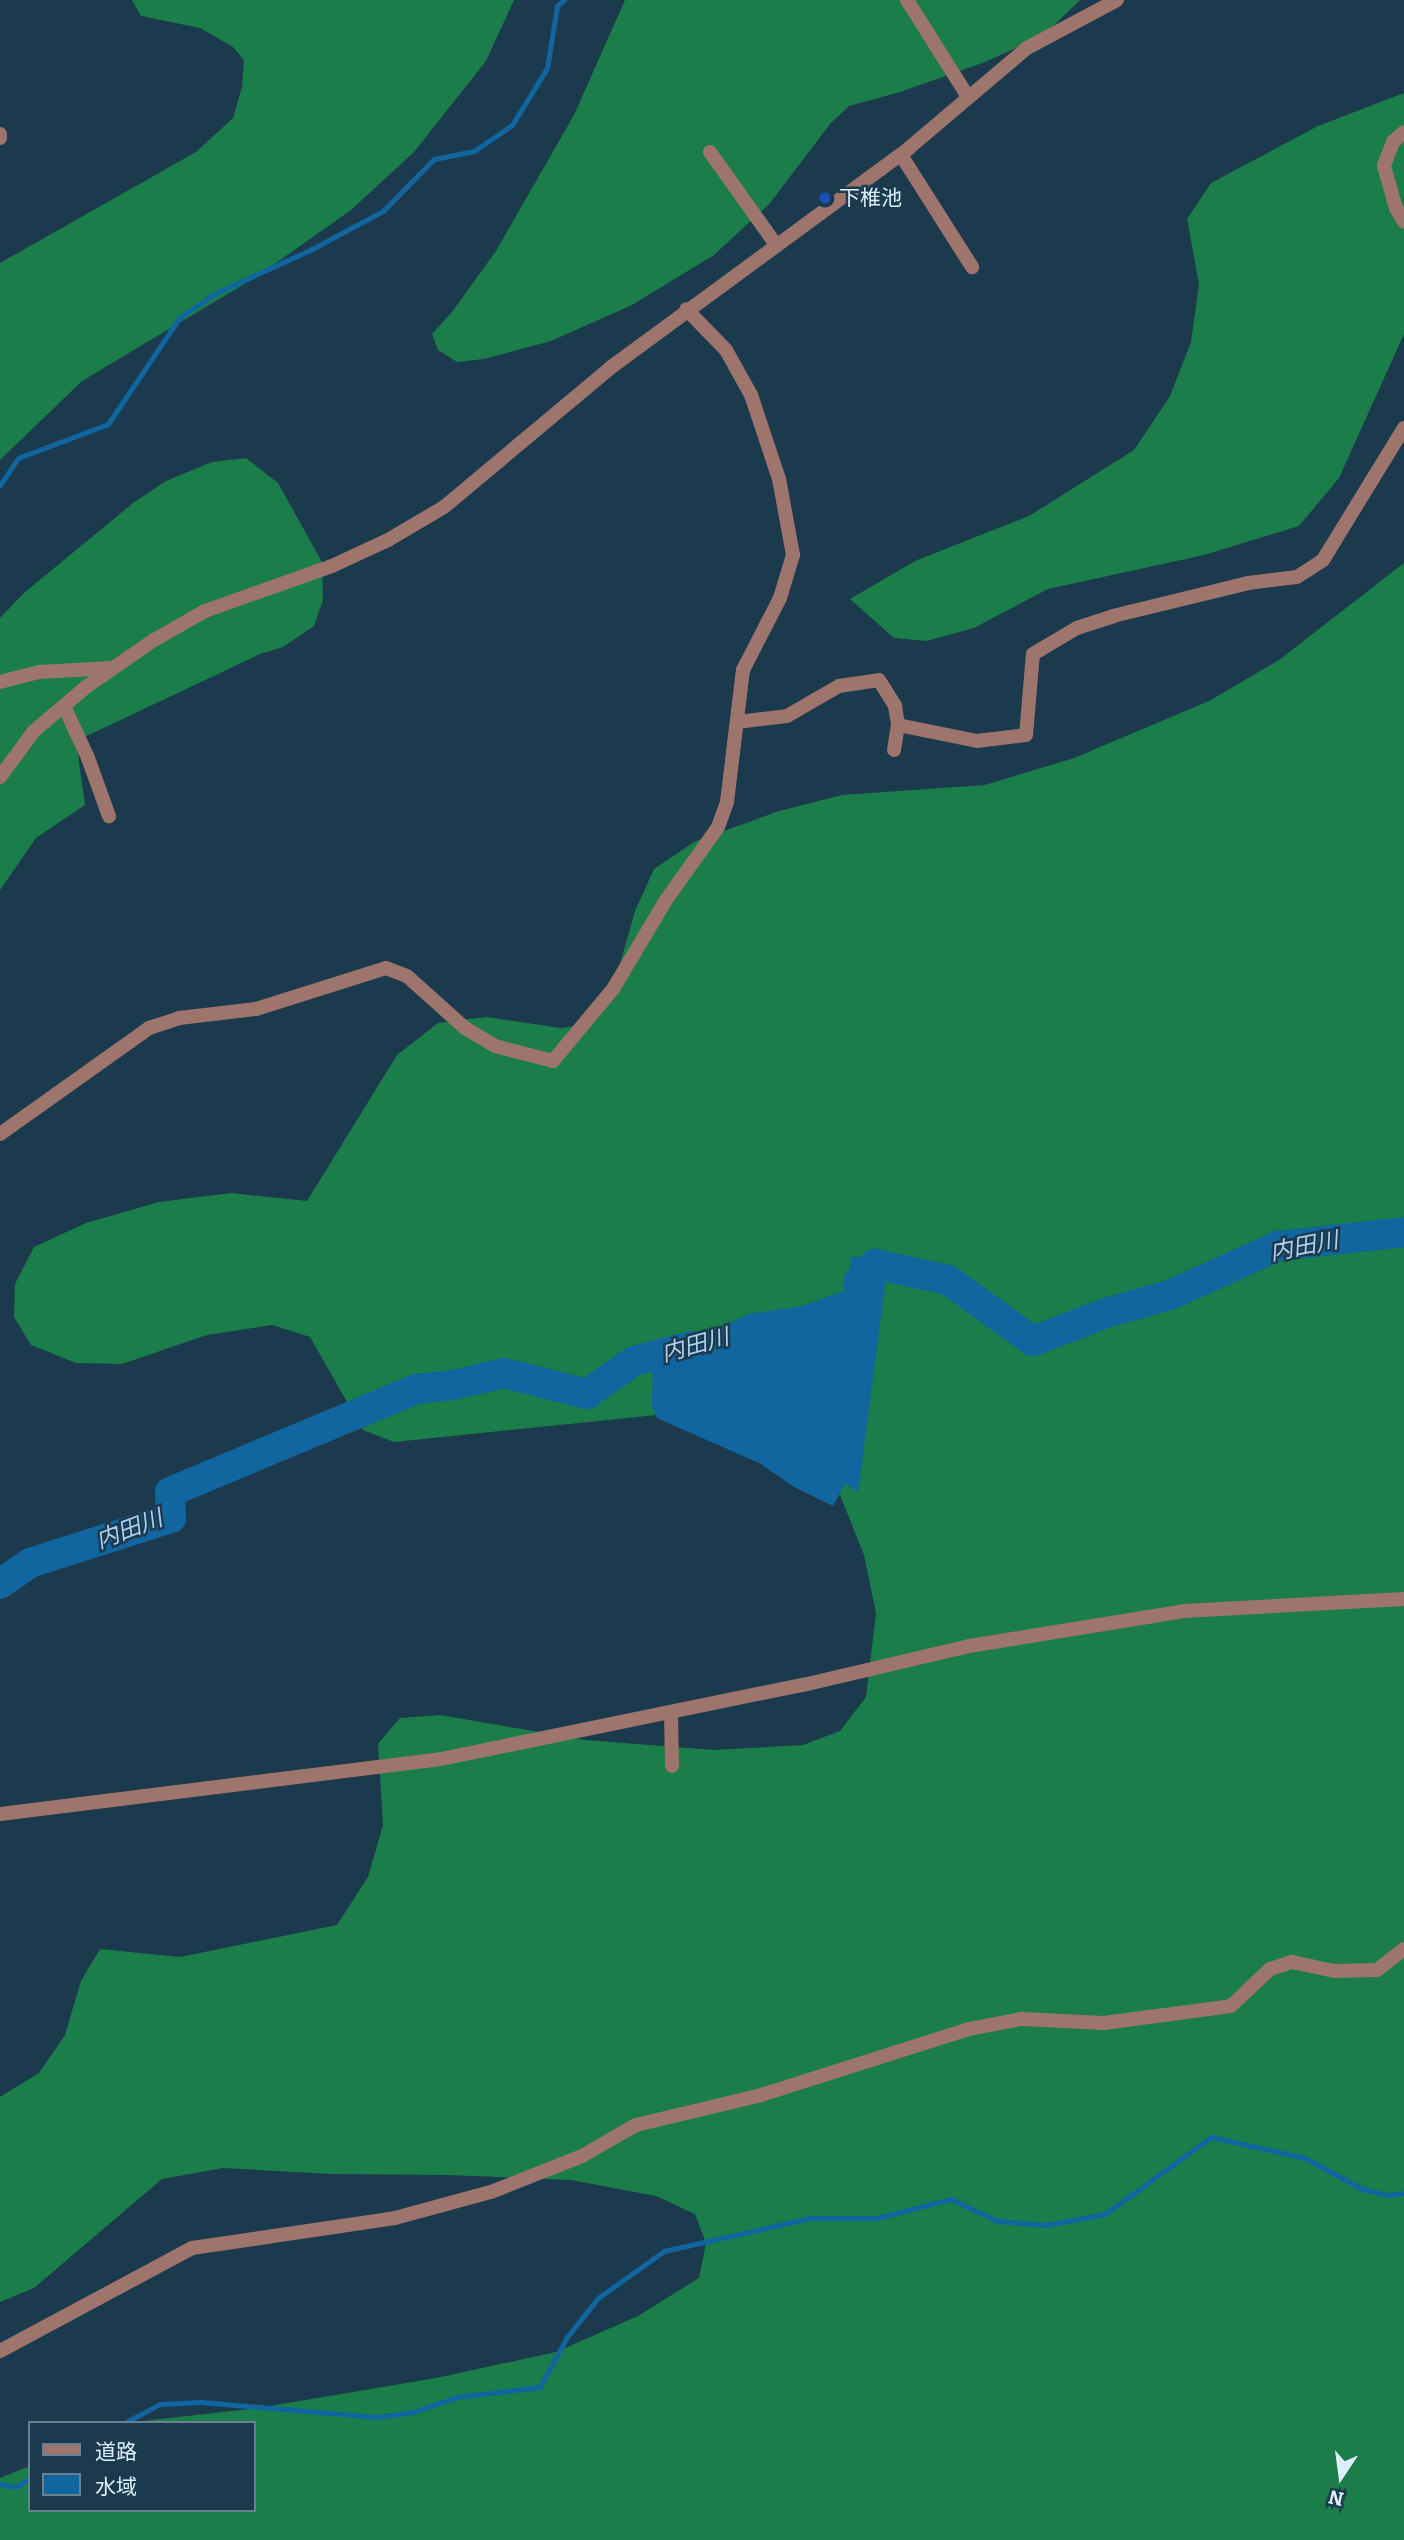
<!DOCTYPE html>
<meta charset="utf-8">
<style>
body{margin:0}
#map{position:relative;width:1404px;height:2540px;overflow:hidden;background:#1c3a4d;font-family:Bitter,"Noto Sans JP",serif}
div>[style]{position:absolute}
.forest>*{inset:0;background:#1a7d4a}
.water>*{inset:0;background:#1166a0}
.stream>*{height:5px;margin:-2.5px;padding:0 2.5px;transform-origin:2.5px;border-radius:2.5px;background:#1166a0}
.river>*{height:30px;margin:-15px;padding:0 15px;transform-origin:15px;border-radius:15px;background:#1166a0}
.minor>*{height:14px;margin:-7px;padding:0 7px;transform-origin:7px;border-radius:7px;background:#9e756c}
.tertiary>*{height:14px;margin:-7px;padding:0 7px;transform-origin:7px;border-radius:7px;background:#9e756c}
.dots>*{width:19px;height:19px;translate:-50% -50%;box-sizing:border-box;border:4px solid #1c3a4d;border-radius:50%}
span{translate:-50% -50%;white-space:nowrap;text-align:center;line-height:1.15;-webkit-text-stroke:5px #1c3a4d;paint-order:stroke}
.poi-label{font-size:21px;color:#ddeefa}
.left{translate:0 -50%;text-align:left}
.water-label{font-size:23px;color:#add1f2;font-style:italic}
.legend{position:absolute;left:28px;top:2421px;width:228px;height:91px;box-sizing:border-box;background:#1c3a4d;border:2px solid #698292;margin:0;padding:9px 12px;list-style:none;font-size:21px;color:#ddeefa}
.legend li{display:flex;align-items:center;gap:14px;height:35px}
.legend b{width:35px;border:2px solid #698292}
.north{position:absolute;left:1306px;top:2442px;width:70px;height:70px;-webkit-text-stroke:5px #1c3a4d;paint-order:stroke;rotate:193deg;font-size:19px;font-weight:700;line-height:28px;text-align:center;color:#ddeefa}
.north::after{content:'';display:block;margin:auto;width:24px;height:32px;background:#ddeefa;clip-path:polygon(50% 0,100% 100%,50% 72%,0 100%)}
</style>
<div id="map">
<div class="forest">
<div style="clip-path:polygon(132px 0,514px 0,486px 61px,414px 152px,351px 210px,256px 277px,82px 381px,0 460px,0 263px,196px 152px,233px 118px,242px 87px,244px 60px,233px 47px,200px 28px,141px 16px)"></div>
<div style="clip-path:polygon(625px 0,1080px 0,1044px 35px,985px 62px,900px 92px,849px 106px,830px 124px,770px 203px,714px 255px,632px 305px,551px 341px,484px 359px,457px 362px,438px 350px,432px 334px,452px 312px,496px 251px,574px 115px)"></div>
<div style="clip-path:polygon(1404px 93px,1404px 334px,1339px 478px,1299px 526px,1204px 555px,1048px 589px,974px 628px,927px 641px,894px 638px,850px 599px,915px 561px,1029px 516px,1134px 450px,1170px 396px,1191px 342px,1199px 284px,1187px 219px,1211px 183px,1318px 126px)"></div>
<div style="clip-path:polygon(246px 458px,278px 483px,322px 562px,323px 600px,314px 626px,283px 647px,260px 654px,76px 741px,85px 805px,36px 838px,0 890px,0 618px,24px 593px,133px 503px,166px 481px,212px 462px)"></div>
<div style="clip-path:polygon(1404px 563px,1404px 2540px,0 2540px,0 2478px,30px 2466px,30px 2510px,254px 2510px,254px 2423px,125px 2423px,258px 2408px,436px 2378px,556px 2352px,638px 2316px,699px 2278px,706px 2243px,695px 2214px,656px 2196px,571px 2180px,448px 2175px,331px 2174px,223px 2168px,162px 2179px,34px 2288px,0 2302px,0 2097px,39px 2073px,65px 2035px,81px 1981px,100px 1949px,180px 1957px,337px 1925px,368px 1877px,383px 1825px,378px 1744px,400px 1718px,440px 1715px,586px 1740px,714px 1750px,803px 1745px,840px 1731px,866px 1697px,876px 1613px,864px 1555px,840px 1495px,812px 1458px,657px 1415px,394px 1442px,363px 1430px,310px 1337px,272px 1325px,207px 1335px,122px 1364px,76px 1363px,31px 1345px,14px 1317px,15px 1284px,34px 1247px,86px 1223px,159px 1202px,231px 1193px,307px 1201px,397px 1055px,438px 1023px,486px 1017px,561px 1028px,590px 1024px,618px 971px,635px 911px,654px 869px,694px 842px,779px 811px,842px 795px,985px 785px,1074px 758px,1209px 701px,1279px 660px)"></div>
</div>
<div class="water">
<div style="clip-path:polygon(889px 1255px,858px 1493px,846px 1483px,833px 1506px,794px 1487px,761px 1464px,657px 1418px,652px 1406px,653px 1351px,713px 1332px,748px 1314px,802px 1306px,844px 1291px,852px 1257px)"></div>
</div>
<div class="stream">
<div style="left:0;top:485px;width:32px;rotate:-56deg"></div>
<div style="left:18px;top:458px;width:96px;rotate:-20.7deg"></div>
<div style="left:108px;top:424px;width:129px;rotate:-56.1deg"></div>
<div style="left:180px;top:317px;width:43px;rotate:-33.7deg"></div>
<div style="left:216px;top:293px;width:103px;rotate:-24.6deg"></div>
<div style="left:310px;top:250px;width:83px;rotate:-28.1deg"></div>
<div style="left:383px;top:211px;width:73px;rotate:-45.6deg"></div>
<div style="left:434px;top:159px;width:41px;rotate:-11.3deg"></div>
<div style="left:474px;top:151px;width:46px;rotate:-34.4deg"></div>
<div style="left:512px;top:125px;width:67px;rotate:-58.4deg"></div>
<div style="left:547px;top:68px;width:63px;rotate:-80.8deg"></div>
<div style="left:557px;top:6px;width:9px;rotate:-41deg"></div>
<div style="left:124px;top:2423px;width:41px;rotate:-27.8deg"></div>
<div style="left:160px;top:2404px;width:41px;rotate:-2.8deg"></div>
<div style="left:201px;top:2402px;width:177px;rotate:4.9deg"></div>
<div style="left:377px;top:2417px;width:36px;rotate:-8deg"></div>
<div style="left:413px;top:2412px;width:46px;rotate:-18.8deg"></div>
<div style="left:457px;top:2397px;width:84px;rotate:-6.9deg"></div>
<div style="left:540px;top:2387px;width:57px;rotate:-61.6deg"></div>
<div style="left:567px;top:2337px;width:50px;rotate:-51.5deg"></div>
<div style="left:598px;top:2298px;width:81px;rotate:-35.5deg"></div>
<div style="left:664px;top:2251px;width:150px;rotate:-12.7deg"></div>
<div style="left:810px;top:2218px;width:67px"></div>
<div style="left:877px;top:2218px;width:76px;rotate:-14.4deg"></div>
<div style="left:951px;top:2199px;width:51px;rotate:25.6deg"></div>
<div style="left:997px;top:2221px;width:49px;rotate:4.7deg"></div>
<div style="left:1046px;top:2225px;width:60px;rotate:-10.6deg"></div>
<div style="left:1105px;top:2214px;width:131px;rotate:-36deg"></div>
<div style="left:1211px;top:2137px;width:96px;rotate:12.6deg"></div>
<div style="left:1305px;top:2158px;width:65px;rotate:28.5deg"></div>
<div style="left:1362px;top:2189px;width:27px;rotate:13deg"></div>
<div style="left:1388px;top:2195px;width:16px;rotate:-7deg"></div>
<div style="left:0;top:2484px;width:16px;rotate:11deg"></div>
<div style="left:16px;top:2487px;width:17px;rotate:-33deg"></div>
</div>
<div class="river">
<div style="left:858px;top:1282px;width:25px;rotate:-47deg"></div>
<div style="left:875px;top:1264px;width:75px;rotate:12.4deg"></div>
<div style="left:948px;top:1280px;width:105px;rotate:35.7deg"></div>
<div style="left:1033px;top:1341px;width:81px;rotate:-20.9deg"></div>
<div style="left:1109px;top:1312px;width:63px;rotate:-15.6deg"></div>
<div style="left:1170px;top:1295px;width:119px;rotate:-24.4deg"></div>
<div style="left:1278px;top:1246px;width:127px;rotate:-6.3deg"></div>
<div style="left:0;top:1584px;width:37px;rotate:-35deg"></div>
<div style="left:30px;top:1563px;width:148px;rotate:-17.7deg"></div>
<div style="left:171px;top:1518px;width:26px;rotate:-92deg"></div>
<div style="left:170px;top:1492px;width:267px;rotate:-22.7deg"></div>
<div style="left:416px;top:1389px;width:37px;rotate:-6deg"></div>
<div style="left:453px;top:1385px;width:52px;rotate:-13.2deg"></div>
<div style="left:504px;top:1373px;width:86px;rotate:14.2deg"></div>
<div style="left:587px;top:1394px;width:57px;rotate:-35.1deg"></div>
<div style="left:634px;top:1361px;width:59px;rotate:-14.7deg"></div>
</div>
<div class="minor">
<div style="left:907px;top:0;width:115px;rotate:57.8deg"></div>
<div style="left:1404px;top:132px;width:15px;rotate:138deg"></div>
<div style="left:1393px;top:142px;width:26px;rotate:111deg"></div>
<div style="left:1384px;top:166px;width:44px;rotate:74.1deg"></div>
<div style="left:1396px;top:208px;width:16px;rotate:60deg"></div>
<div style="left:0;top:134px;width:4px;rotate:90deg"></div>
<div style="left:710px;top:152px;width:114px;rotate:54.6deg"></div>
<div style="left:901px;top:155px;width:133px;rotate:57.6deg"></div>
<div style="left:0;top:682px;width:40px;rotate:-14.4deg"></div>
<div style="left:39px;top:672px;width:72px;rotate:-3.2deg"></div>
<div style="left:64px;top:706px;width:57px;rotate:65.2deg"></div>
<div style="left:88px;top:758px;width:62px;rotate:70.1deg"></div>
<div style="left:737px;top:722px;width:50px;rotate:-6.8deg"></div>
<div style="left:787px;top:716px;width:60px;rotate:-30deg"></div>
<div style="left:839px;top:686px;width:40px;rotate:-8.5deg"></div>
<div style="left:879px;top:680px;width:31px;rotate:58deg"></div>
<div style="left:895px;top:706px;width:19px;rotate:81deg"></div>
<div style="left:898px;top:725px;width:81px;rotate:11.4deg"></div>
<div style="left:977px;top:741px;width:49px;rotate:-7deg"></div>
<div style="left:1026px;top:735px;width:81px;rotate:-85.1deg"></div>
<div style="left:1033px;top:654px;width:51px;rotate:-30.6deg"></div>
<div style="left:1077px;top:628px;width:38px;rotate:-18deg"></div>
<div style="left:1113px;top:616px;width:139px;rotate:-13.7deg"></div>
<div style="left:1248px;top:583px;width:49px;rotate:-7deg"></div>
<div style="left:1297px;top:577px;width:31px;rotate:-33deg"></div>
<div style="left:1323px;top:560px;width:155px;rotate:-58.5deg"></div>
<div style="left:894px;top:750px;width:25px;rotate:-81deg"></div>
<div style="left:0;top:1134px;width:183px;rotate:-35.4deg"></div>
<div style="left:149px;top:1028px;width:32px;rotate:-18deg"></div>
<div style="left:179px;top:1018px;width:78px;rotate:-6.7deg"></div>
<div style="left:256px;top:1009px;width:136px;rotate:-17.5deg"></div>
<div style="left:386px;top:968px;width:22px;rotate:21deg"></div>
<div style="left:407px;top:976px;width:78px;rotate:41.9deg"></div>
<div style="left:465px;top:1028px;width:35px;rotate:31deg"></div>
<div style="left:495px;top:1046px;width:60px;rotate:14.5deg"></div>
<div style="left:553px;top:1061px;width:94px;rotate:-50.2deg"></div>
<div style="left:613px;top:989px;width:104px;rotate:-59.2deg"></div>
<div style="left:666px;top:900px;width:90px;rotate:-54.5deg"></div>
<div style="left:718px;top:827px;width:27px;rotate:-70deg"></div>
<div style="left:727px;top:802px;width:133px;rotate:-83.1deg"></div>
<div style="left:743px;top:670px;width:81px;rotate:-62.8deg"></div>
<div style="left:780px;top:598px;width:45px;rotate:-73.2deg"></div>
<div style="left:793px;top:555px;width:77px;rotate:-100.4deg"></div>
<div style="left:779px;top:479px;width:89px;rotate:-108.4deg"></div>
<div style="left:751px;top:395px;width:51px;rotate:-119.1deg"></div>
<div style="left:726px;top:350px;width:57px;rotate:-134.3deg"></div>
<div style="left:671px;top:1712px;width:54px;rotate:88.9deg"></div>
<div style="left:0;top:1814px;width:444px;rotate:-7.1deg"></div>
<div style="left:441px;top:1759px;width:369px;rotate:-11.6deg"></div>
<div style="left:803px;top:1685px;width:171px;rotate:-13.2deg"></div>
<div style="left:969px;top:1646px;width:218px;rotate:-9.2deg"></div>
<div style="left:1184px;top:1611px;width:220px;rotate:-3.1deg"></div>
<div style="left:0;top:2351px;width:218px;rotate:-28.2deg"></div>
<div style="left:192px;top:2248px;width:205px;rotate:-8.4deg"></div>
<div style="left:395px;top:2218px;width:99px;rotate:-15.2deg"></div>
<div style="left:491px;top:2192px;width:98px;rotate:-21.6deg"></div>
<div style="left:582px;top:2156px;width:62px;rotate:-29.9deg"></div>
<div style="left:636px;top:2125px;width:125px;rotate:-13.4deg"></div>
<div style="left:758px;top:2096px;width:221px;rotate:-17.6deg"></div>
<div style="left:969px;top:2029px;width:53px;rotate:-10.9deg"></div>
<div style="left:1021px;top:2019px;width:83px;rotate:2.8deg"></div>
<div style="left:1104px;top:2023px;width:128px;rotate:-7.6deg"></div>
<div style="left:1231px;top:2006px;width:54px;rotate:-43.5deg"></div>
<div style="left:1270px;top:1969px;width:23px;rotate:-18deg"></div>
<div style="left:1292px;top:1962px;width:43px;rotate:12.1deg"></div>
<div style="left:1334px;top:1971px;width:43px;rotate:-1.3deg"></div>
<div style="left:1377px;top:1970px;width:34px;rotate:-38deg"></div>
</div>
<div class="tertiary">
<div style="left:0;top:777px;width:57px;rotate:-53.5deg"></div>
<div style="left:34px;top:731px;width:68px;rotate:-40.2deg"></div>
<div style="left:86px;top:687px;width:83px;rotate:-34.7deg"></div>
<div style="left:154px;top:640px;width:59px;rotate:-29.6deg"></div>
<div style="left:205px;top:611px;width:135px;rotate:-19.5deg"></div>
<div style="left:332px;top:566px;width:62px;rotate:-24.9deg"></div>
<div style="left:388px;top:540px;width:65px;rotate:-30.5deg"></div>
<div style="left:444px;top:507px;width:217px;rotate:-39.9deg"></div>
<div style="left:610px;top:368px;width:371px;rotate:-36.3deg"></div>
<div style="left:909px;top:148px;width:155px;rotate:-40.3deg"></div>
<div style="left:1027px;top:48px;width:102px;rotate:-28.1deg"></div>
</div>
<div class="dots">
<div style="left:825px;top:198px;background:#1a4fb4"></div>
</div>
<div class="poi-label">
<span class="left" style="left:839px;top:198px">下椎池</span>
</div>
<div class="water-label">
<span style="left:1304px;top:1246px;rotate:-11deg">内田川</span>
<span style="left:695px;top:1345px;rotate:-15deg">内田川</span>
<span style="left:129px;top:1529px;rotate:-21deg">内田川</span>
</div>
<ul class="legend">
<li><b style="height:9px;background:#9e756c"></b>道路</li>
<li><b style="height:19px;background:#1166a0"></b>水域</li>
</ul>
<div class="north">N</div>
</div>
